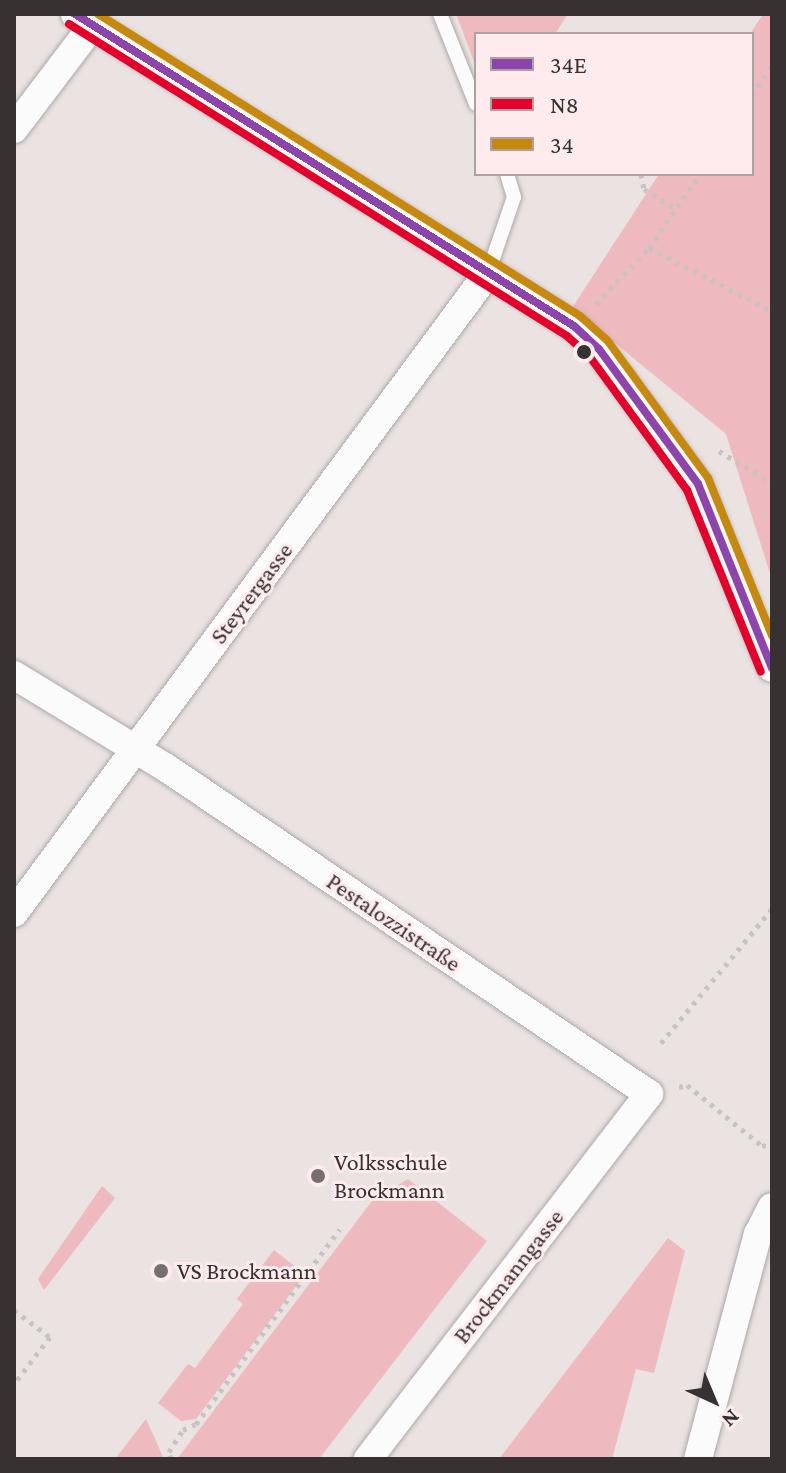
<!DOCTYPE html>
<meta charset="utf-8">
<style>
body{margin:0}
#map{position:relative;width:786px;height:1473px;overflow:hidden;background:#ebe2e2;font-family:"Crimson Pro",serif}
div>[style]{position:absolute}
.green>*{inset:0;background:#eeb9bf}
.path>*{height:5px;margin-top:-2.5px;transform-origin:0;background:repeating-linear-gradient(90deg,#c7c3c3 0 4px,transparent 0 10px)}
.roads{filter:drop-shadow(0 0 2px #aea8a8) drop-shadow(0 0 2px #aea8a8)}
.service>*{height:14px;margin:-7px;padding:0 7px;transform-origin:7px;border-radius:7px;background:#fcfbfb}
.minor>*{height:28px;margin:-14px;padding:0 14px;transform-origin:14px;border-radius:14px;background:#fcfbfb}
.bus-1>*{height:8px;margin:-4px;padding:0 4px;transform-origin:4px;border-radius:4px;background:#8e44ad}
.bus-2>*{height:8px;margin:-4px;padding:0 4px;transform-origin:4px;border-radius:4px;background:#e4002b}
.bus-3>*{height:8px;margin:-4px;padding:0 4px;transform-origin:4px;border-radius:4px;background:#c7890c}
.dots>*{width:22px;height:22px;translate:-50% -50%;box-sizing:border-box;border:4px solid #fdebed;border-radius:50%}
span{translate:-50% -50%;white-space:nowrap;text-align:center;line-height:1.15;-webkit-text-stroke:6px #fdebed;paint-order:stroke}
.street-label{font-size:24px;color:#373131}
.poi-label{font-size:24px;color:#373131}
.left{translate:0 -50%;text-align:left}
.frame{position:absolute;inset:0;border:16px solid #373131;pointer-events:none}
.legend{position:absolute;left:474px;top:32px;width:280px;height:144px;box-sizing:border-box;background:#fdebed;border:2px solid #aea1a2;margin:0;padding:10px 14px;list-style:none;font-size:24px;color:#373131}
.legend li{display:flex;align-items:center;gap:16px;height:40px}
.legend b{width:40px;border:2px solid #aea1a2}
.north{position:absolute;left:674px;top:1361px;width:80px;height:80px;-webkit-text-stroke:6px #fdebed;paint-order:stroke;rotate:136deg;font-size:22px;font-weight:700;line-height:32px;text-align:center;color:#373131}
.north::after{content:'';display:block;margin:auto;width:28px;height:36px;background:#373131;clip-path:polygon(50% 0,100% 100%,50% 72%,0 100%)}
</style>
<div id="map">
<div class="green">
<div style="clip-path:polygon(456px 14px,568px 14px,555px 34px,476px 34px,476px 67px)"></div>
<div style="clip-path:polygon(763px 14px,772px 14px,772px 580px,726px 434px,572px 308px,659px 174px,752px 174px,750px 34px)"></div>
<div style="clip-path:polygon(408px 1179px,487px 1241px,319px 1459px,177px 1459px,372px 1201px)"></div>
<div style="clip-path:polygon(102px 1186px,115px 1198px,44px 1290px,38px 1279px)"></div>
<div style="clip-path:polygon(668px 1238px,685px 1251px,654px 1373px,636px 1369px,612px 1459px,499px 1459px)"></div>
<div style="clip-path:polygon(274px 1250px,297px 1268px,300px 1281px,196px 1419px,181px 1421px,158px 1403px,188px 1364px,195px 1368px,243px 1304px,237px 1299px)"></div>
<div style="clip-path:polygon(146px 1419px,164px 1459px,115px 1459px)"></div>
</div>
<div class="path">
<div style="left:752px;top:95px;width:36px;rotate:-56deg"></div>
<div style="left:641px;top:174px;width:15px;rotate:79deg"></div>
<div style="left:644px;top:189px;width:38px;rotate:32deg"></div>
<div style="left:649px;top:248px;width:138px;rotate:27.1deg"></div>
<div style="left:596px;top:304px;width:77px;rotate:-46.6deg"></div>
<div style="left:649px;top:248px;width:90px;rotate:-55.4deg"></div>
<div style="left:719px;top:451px;width:62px;rotate:31.1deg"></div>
<div style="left:661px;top:1043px;width:174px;rotate:-50.4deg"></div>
<div style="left:679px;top:1087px;width:8px;rotate:-14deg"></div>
<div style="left:687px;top:1085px;width:97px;rotate:39.1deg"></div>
<div style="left:762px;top:1146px;width:10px;rotate:-17deg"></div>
<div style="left:14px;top:1310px;width:45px;rotate:36.9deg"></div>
<div style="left:50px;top:1337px;width:59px;rotate:127.5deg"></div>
<div style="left:171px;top:1459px;width:7px;rotate:-106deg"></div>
<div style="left:169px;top:1452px;width:26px;rotate:-58deg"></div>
<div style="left:183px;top:1430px;width:14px;rotate:-25deg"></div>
<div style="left:196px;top:1424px;width:242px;rotate:-53.6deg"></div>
</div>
<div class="roads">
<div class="service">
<div style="left:440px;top:14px;width:97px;rotate:68.2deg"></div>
<div style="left:488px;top:273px;width:80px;rotate:-71.1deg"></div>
<div style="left:514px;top:197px;width:24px;rotate:-107deg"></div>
</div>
<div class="minor">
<div style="left:75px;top:14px;width:589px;rotate:32.02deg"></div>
<div style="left:574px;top:326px;width:34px;rotate:43deg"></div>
<div style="left:599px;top:349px;width:167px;rotate:53.7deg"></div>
<div style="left:698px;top:484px;width:198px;rotate:68.1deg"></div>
<div style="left:14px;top:129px;width:131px;rotate:-52.8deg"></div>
<div style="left:14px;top:675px;width:177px;rotate:31.4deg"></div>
<div style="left:165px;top:767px;width:584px;rotate:34.04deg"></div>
<div style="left:649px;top:1094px;width:461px;rotate:127.6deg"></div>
<div style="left:14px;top:913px;width:796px;rotate:-53.48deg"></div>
<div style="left:698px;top:1459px;width:233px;rotate:-75.1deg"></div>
<div style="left:758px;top:1234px;width:30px;rotate:-63deg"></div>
</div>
</div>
<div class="bus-1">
<div style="left:75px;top:14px;width:589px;rotate:32.02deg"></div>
<div style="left:574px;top:326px;width:34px;rotate:43deg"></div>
<div style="left:599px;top:349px;width:167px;rotate:53.7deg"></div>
<div style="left:698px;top:484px;width:198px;rotate:68.1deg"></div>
</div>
<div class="bus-2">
<div style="left:69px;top:24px;width:588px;rotate:32.07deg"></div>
<div style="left:567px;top:336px;width:31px;rotate:42deg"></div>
<div style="left:590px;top:357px;width:165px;rotate:53.9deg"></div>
<div style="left:687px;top:490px;width:196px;rotate:67.9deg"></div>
</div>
<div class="bus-3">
<div style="left:98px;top:14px;width:569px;rotate:32.07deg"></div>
<div style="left:580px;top:316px;width:36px;rotate:42deg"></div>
<div style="left:607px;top:340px;width:171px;rotate:53.8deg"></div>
<div style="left:708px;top:478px;width:170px;rotate:67.9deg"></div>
</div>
<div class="dots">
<div style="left:584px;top:352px;background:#373131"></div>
<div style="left:318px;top:1176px;background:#766f6f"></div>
<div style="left:161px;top:1271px;background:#766f6f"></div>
</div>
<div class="street-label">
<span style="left:251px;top:593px;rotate:-53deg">Steyrergasse</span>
<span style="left:394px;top:922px;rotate:34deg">Pestalozzistraße</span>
<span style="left:508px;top:1276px;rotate:-52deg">Brockmanngasse</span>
</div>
<div class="poi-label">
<span class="left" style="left:334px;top:1176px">Volksschule<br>Brockmann</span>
<span class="left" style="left:177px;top:1271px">VS Brockmann</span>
</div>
<div class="frame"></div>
<ul class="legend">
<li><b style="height:10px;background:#8e44ad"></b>34E</li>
<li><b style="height:10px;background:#e4002b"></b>N8</li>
<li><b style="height:10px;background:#c7890c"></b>34</li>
</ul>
<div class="north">N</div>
</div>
